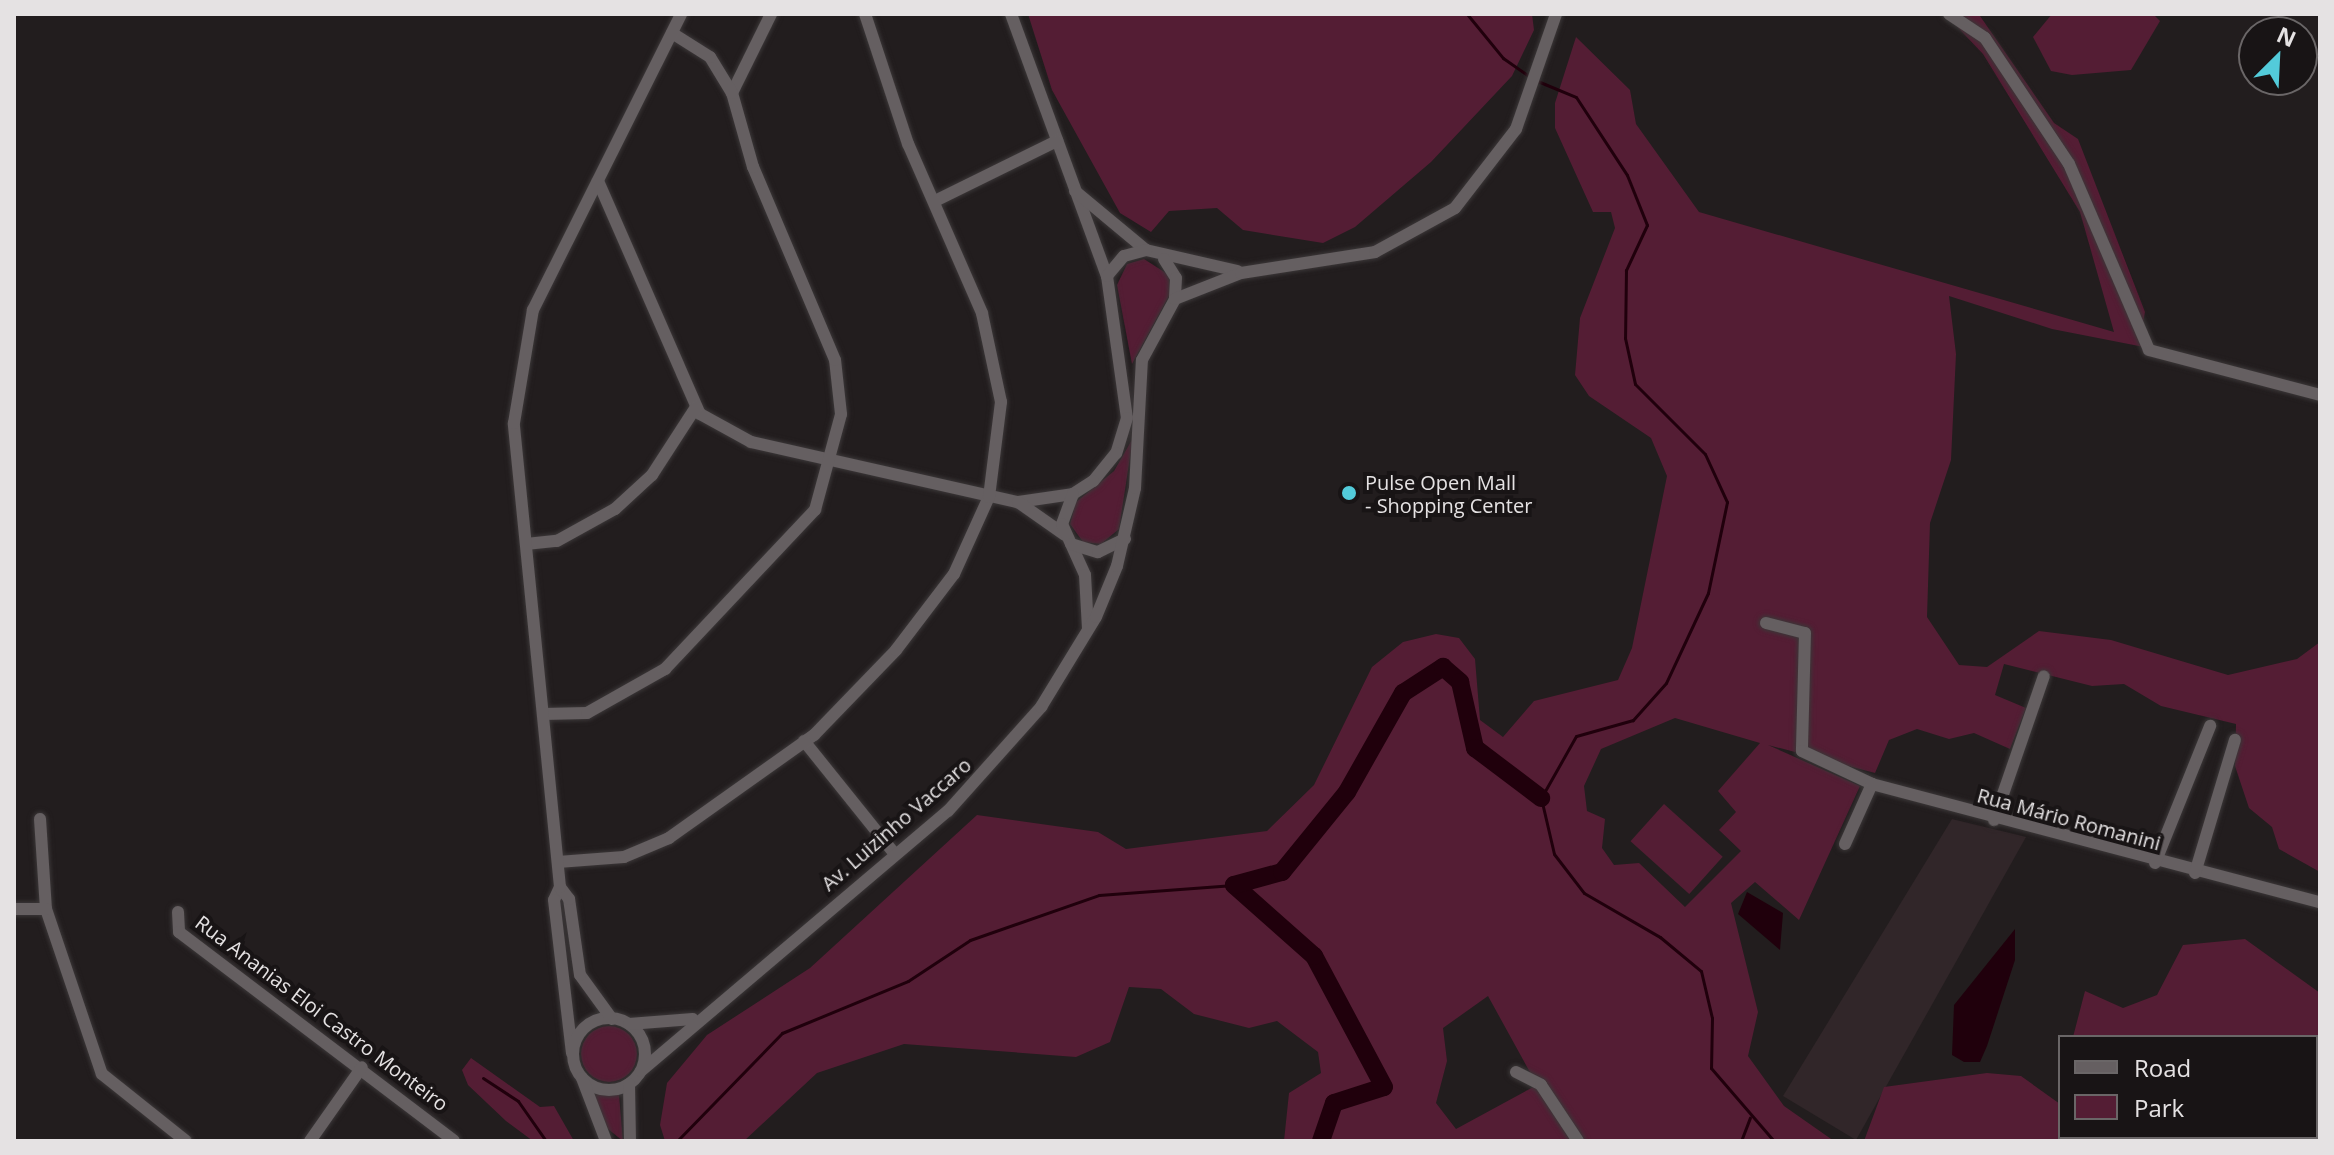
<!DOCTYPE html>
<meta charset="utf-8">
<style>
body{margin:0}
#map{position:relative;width:2334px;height:1155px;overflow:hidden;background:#221d1e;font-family:"Open Sans",sans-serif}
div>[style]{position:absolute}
.built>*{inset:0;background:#312629}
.green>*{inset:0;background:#541d34;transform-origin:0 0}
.round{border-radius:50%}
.water>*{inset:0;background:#20000c}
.stream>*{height:3px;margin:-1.5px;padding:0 1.5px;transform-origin:1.5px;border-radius:1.5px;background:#20000c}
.river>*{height:18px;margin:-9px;padding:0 9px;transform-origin:9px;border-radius:9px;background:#20000c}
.roads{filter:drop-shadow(0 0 2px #3b3738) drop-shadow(0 0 2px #3b3738)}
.street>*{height:12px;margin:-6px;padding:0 6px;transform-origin:6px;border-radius:6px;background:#655f61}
.street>.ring{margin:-6px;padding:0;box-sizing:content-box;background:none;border:12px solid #655f61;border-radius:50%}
.dots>*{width:22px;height:22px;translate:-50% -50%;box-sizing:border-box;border:4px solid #181415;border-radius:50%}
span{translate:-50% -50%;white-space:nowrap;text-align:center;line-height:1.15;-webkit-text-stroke:8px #181415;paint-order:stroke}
.poi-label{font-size:20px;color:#e5e2e3}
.left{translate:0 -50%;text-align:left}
.street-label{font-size:20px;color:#e5e2e3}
.frame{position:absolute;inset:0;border:16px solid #e5e2e3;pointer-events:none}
.legend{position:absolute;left:2058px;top:1035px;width:260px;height:104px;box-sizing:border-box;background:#181415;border:2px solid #6a6667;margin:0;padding:10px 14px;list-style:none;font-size:24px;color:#e5e2e3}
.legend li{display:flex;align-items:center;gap:16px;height:40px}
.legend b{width:40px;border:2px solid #6a6667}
.north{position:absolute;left:2238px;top:16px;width:80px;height:80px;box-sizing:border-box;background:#181415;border:2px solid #6a6667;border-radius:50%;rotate:24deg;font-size:22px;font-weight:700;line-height:32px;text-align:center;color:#e5e2e3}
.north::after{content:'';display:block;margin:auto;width:28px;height:36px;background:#53cbda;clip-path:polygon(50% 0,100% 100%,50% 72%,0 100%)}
</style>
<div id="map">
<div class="built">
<div style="clip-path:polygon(1952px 819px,2026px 837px,1856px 1140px,1783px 1096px)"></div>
</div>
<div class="green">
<div style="clip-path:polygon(1028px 14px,1532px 14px,1534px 30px,1512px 76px,1431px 162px,1355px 227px,1323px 243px,1243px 230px,1217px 208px,1169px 211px,1151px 232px,1120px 213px,1052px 90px)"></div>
<div style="clip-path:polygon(evenodd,1945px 14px,1980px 16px,2054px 123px,2078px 139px,2145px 312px,2141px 333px,2149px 348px,2052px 329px,1949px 296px,1956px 354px,1951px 460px,1930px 523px,1927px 617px,1959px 665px,1987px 667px,2039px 631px,2111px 640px,2228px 675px,2297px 659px,2320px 642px,2320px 872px,2279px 849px,2272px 827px,2249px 808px,2235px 766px,2236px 724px,2161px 706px,2124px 684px,2092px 686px,2004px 664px,1995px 695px,2026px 708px,2010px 749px,1974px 733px,1949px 739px,1917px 729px,1889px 740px,1875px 773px,1768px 745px,1860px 786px,1799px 920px,1755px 882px,1731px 903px,1758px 1012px,1748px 1056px,1784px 1106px,1834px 1141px,1284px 1141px,1289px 1093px,1321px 1073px,1318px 1052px,1277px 1021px,1249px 1028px,1194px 1014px,1161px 989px,1129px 987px,1110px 1042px,1076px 1057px,904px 1044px,817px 1073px,744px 1141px,665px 1141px,660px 1125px,667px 1083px,707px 1035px,810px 968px,977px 815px,1098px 832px,1126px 849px,1267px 831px,1314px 785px,1372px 667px,1403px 642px,1436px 634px,1459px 638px,1475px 659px,1480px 720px,1503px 737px,1534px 701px,1618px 680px,1632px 648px,1667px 476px,1651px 438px,1589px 396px,1575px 375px,1580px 318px,1615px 228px,1611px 212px,1593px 212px,1555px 128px,1555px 103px,1576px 37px,1630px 90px,1636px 124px,1699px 212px,2114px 332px,2080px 212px,1983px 54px,1945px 14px,1675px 718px,1760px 743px,1718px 791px,1736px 812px,1719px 830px,1741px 851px,1685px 907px,1639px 863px,1614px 865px,1602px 848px,1605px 819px,1587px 811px,1584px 786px,1601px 749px,1675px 718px,1945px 14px,1488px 996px,1537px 1085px,1456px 1129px,1436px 1103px,1447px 1061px,1443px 1028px,1488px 996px)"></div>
<div style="clip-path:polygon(2052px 14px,2153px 14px,2160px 21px,2131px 70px,2072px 75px,2051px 71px,2033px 37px)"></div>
<div style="clip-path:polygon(1144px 259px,1169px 275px,1170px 294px,1132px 364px,1117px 285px,1127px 264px)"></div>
<div style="clip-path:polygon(1133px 438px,1119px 529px,1101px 544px,1083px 542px,1070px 524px,1076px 502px,1114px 471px)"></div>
<div style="left:1664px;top:804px;width:79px;height:50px;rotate:42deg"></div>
<div style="clip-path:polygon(2245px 939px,2320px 993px,2320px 1141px,1864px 1141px,1884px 1087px,1987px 1073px,2021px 1076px,2060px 1104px,2060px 1137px,2316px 1137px,2316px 1037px,2073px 1037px,2085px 991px,2123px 1008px,2157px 995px,2183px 945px)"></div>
<div class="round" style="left:581px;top:1026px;width:56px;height:56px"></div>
<div style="clip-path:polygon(471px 1058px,540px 1107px,554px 1106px,574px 1141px,533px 1141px,506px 1121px,468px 1085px,462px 1070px)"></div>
<div style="clip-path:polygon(594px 1094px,619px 1095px,623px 1141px,608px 1129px)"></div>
</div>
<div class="water">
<div style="clip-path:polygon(1747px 892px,1783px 913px,1780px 950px,1738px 914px)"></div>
<div style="clip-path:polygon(2015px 929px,2015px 960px,1987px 1046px,1980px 1062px,1964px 1062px,1952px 1055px,1954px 1005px)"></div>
</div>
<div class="stream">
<div style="left:1467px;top:14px;width:57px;rotate:50.7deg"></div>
<div style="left:1503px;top:58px;width:32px;rotate:35deg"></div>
<div style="left:1535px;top:80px;width:44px;rotate:22.5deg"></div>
<div style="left:1576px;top:97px;width:93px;rotate:56.8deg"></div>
<div style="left:1627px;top:175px;width:54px;rotate:68.2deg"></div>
<div style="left:1647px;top:225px;width:50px;rotate:115deg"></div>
<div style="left:1626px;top:270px;width:68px;rotate:90.8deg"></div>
<div style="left:1625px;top:338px;width:47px;rotate:77.7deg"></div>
<div style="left:1635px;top:384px;width:99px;rotate:45deg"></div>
<div style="left:1705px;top:454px;width:53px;rotate:65.4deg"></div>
<div style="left:1727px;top:502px;width:93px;rotate:101.8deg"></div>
<div style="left:1708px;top:593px;width:99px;rotate:115deg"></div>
<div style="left:1666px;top:683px;width:50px;rotate:131.7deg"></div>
<div style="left:1633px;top:720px;width:59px;rotate:164.3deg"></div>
<div style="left:1576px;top:736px;width:71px;rotate:119.4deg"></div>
<div style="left:1541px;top:798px;width:57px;rotate:76.9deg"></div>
<div style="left:1554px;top:854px;width:49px;rotate:52.4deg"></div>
<div style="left:1584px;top:893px;width:88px;rotate:30.1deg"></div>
<div style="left:1660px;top:937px;width:53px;rotate:39.7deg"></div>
<div style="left:1701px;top:971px;width:48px;rotate:76.8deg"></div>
<div style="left:1712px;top:1018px;width:50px;rotate:91.1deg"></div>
<div style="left:1711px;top:1068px;width:96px;rotate:49.2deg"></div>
<div style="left:483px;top:1078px;width:42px;rotate:33.3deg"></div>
<div style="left:518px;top:1101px;width:49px;rotate:55deg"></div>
<div style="left:677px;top:1141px;width:151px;rotate:-45.8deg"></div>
<div style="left:782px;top:1033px;width:136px;rotate:-22.4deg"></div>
<div style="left:908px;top:981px;width:74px;rotate:-33.5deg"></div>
<div style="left:970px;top:940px;width:137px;rotate:-19.2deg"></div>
<div style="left:1099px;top:895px;width:135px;rotate:-4.2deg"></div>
<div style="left:1741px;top:1141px;width:25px;rotate:-69deg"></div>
</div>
<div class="river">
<div style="left:1321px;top:1141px;width:40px;rotate:-71.1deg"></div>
<div style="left:1334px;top:1103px;width:52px;rotate:-17.7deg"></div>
<div style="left:1384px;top:1087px;width:149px;rotate:-118.1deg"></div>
<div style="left:1314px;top:956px;width:107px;rotate:-138.4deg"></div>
<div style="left:1234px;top:885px;width:50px;rotate:-15.2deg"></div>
<div style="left:1282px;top:872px;width:103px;rotate:-50.9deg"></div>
<div style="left:1347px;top:792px;width:114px;rotate:-60.5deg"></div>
<div style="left:1403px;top:693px;width:48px;rotate:-33deg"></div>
<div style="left:1443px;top:667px;width:23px;rotate:41deg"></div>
<div style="left:1460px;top:682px;width:68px;rotate:77.2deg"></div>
<div style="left:1475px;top:748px;width:83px;rotate:37.1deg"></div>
</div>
<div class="roads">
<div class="street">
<div style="left:1011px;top:14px;width:279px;rotate:69.9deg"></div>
<div style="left:1107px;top:276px;width:143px;rotate:82deg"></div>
<div style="left:1127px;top:418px;width:37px;rotate:107deg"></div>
<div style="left:1116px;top:453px;width:36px;rotate:129deg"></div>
<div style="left:1093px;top:481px;width:24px;rotate:147deg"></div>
<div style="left:1073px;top:494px;width:56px;rotate:171.7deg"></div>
<div style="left:1949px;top:14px;width:43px;rotate:33.7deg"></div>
<div style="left:1985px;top:38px;width:151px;rotate:56.3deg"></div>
<div style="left:2069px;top:164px;width:202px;rotate:66.7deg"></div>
<div style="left:2149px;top:350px;width:177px;rotate:14.7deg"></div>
<div style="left:732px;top:93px;width:88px;rotate:-63.7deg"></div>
<div style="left:598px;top:181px;width:254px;rotate:66.4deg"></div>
<div style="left:700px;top:414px;width:58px;rotate:28.8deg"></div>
<div style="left:751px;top:442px;width:274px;rotate:12.7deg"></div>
<div style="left:1018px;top:502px;width:57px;rotate:35.1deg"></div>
<div style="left:1075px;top:191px;width:92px;rotate:39.7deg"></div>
<div style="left:1146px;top:250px;width:94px;rotate:12.9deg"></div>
<div style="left:937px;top:200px;width:134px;rotate:-26.2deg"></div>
<div style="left:1164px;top:259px;width:22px;rotate:58deg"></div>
<div style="left:1176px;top:278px;width:21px;rotate:93deg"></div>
<div style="left:1107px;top:276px;width:26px;rotate:-50deg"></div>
<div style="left:1124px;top:256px;width:23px;rotate:-15deg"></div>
<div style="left:1073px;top:494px;width:32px;rotate:110deg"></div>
<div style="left:1062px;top:524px;width:56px;rotate:65.7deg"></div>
<div style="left:1085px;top:575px;width:53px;rotate:86.8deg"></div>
<div style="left:526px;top:544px;width:31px;rotate:-6deg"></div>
<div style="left:557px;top:541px;width:66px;rotate:-28.9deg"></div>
<div style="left:615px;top:509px;width:50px;rotate:-42.6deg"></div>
<div style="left:652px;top:475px;width:81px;rotate:-57.1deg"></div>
<div style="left:1071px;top:544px;width:28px;rotate:17deg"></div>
<div style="left:1098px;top:552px;width:30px;rotate:-26deg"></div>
<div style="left:1766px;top:623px;width:40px;rotate:14.4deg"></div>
<div style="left:1805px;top:633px;width:118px;rotate:91.5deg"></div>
<div style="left:1802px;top:751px;width:77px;rotate:25.2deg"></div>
<div style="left:543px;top:714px;width:44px;rotate:-1.3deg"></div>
<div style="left:587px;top:713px;width:90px;rotate:-29.4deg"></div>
<div style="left:665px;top:669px;width:219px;rotate:-46.7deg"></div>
<div style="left:815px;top:510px;width:99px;rotate:-74.8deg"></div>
<div style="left:841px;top:414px;width:54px;rotate:-96.3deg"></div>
<div style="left:835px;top:360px;width:210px;rotate:-113deg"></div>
<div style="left:753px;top:167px;width:77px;rotate:-105.8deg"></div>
<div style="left:732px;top:93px;width:42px;rotate:-121.4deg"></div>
<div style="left:710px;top:57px;width:45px;rotate:-147.7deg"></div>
<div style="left:804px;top:741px;width:145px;rotate:51.2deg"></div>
<div style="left:40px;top:819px;width:90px;rotate:86.2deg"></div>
<div style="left:46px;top:909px;width:174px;rotate:71.3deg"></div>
<div style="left:102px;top:1074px;width:107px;rotate:38.6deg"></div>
<div style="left:1994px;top:820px;width:152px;rotate:-70.9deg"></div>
<div style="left:1845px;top:844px;width:66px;rotate:-65.8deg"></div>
<div style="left:1872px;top:784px;width:463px;rotate:14.8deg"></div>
<div style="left:558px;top:862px;width:66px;rotate:-4.3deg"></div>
<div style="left:624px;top:857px;width:49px;rotate:-22.9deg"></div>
<div style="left:669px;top:838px;width:178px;rotate:-35.4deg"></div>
<div style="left:814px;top:735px;width:118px;rotate:-46deg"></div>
<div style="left:896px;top:650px;width:96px;rotate:-52.7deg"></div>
<div style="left:954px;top:574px;width:85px;rotate:-65.6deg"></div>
<div style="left:989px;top:497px;width:96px;rotate:-82.8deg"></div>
<div style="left:1001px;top:402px;width:91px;rotate:-102.1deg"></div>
<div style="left:982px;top:313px;width:184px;rotate:-113.6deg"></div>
<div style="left:908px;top:144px;width:137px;rotate:-108.3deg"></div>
<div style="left:2155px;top:863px;width:148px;rotate:-68.1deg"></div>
<div style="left:2195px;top:873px;width:139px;rotate:-73.3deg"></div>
<div style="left:560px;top:887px;width:14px;rotate:115deg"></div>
<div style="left:554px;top:900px;width:154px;rotate:83.3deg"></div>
<div style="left:14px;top:909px;width:32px"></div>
<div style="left:178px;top:912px;width:20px;rotate:87deg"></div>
<div style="left:179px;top:932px;width:345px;rotate:37.2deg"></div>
<div class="ring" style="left:573px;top:1018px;width:60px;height:60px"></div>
<div style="left:612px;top:1019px;width:54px;rotate:-126deg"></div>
<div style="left:580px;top:975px;width:77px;rotate:-98.2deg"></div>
<div style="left:569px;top:899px;width:15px;rotate:-127deg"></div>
<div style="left:560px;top:887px;width:466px;rotate:-95.7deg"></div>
<div style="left:514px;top:423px;width:115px;rotate:-80.5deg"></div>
<div style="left:533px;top:310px;width:331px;rotate:-63.4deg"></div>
<div style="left:629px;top:1024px;width:64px;rotate:-4.5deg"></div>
<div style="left:641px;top:1071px;width:402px;rotate:-40.3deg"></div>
<div style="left:948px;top:811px;width:140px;rotate:-48.2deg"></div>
<div style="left:1041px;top:707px;width:105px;rotate:-58.6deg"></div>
<div style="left:1096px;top:617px;width:55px;rotate:-67.6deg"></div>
<div style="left:1117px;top:566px;width:80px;rotate:-77deg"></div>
<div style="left:1135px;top:488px;width:128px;rotate:-86.9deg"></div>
<div style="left:1142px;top:360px;width:69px;rotate:-61.6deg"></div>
<div style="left:1175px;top:299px;width:71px;rotate:-21.5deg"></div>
<div style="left:1241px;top:273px;width:136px;rotate:-8.9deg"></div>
<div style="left:1375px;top:252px;width:91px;rotate:-28.8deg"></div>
<div style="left:1455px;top:208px;width:100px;rotate:-52.3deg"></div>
<div style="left:1516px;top:129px;width:122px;rotate:-70.8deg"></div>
<div style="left:1516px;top:1072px;width:28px;rotate:27deg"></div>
<div style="left:1541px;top:1085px;width:67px;rotate:56.5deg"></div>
<div style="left:582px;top:1078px;width:67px;rotate:69.1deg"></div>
<div style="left:629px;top:1084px;width:57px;rotate:89deg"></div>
<div style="left:310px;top:1141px;width:90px;rotate:-54.9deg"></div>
</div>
</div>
<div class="dots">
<div style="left:1349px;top:493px;background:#53cbda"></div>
</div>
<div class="poi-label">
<span class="left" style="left:1365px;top:494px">Pulse Open Mall<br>- Shopping Center</span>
</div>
<div class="street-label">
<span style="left:2069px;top:819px;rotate:15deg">Rua Mário Romanini</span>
<span style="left:896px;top:824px;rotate:-41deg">Av. Luizinho Vaccaro</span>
<span style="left:322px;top:1013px;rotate:37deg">Rua Ananias Eloi Castro Monteiro</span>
</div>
<div class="frame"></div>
<ul class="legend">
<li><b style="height:10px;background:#655f61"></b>Road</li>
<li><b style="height:22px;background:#541d34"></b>Park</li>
</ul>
<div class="north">N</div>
</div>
